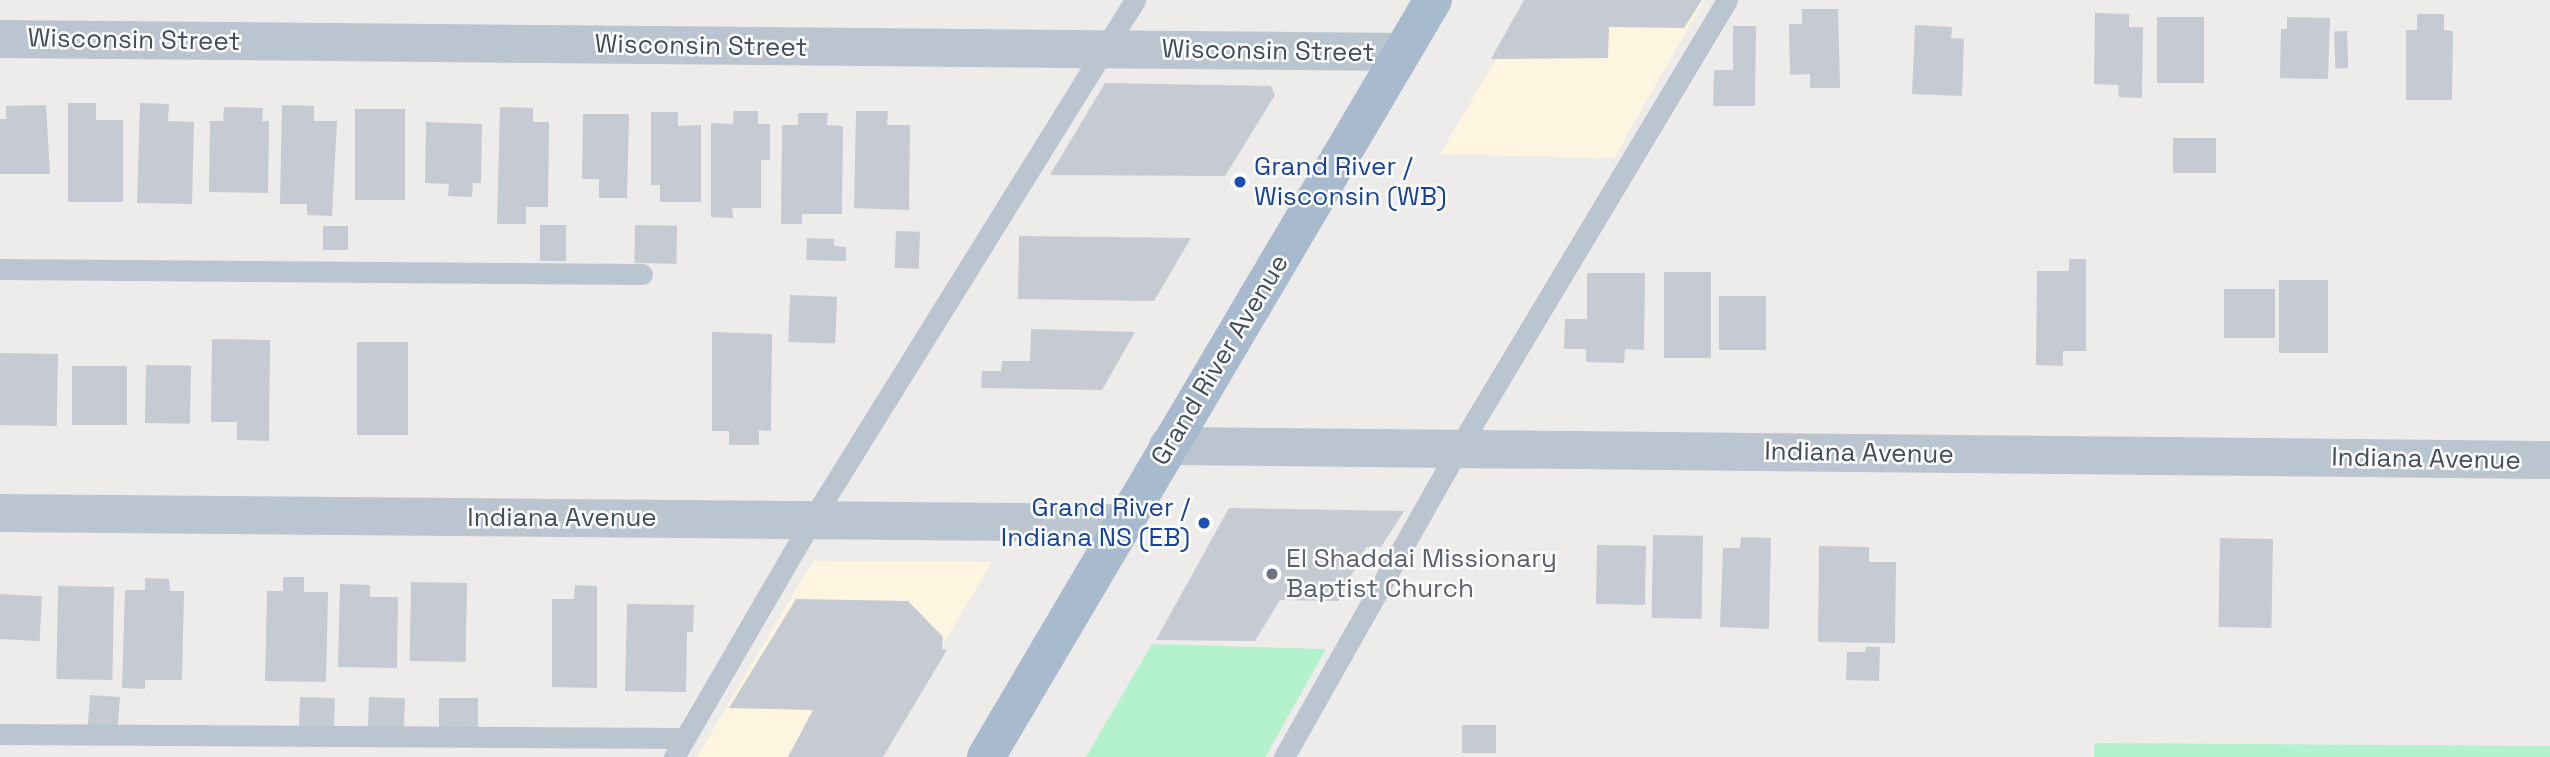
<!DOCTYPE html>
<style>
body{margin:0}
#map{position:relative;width:2550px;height:757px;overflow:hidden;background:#eeebeb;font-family:"Space Grotesk",sans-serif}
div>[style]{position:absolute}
.commercial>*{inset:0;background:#fdf5e0}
.green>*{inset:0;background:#b4f1cd}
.building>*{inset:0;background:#c6cad2;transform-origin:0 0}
.service>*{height:21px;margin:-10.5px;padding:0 10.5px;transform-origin:10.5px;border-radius:10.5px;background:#bac5cf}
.minor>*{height:38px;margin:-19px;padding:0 19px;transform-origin:19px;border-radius:19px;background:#bac5cf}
.primary>*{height:38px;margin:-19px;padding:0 19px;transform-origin:19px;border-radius:19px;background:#a8bacd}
.dots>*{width:19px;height:19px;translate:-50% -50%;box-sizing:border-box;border:4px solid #fff;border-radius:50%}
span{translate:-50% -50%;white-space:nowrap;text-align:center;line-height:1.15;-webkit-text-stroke:5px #fff;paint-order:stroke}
.street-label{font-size:26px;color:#424e5a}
.transit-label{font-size:26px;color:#164399}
.left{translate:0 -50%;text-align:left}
.right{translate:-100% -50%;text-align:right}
.worship-label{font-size:26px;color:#5b616d}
</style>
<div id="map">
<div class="commercial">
<div style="clip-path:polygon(1531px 0,1704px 0,1614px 158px,1440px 154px)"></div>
<div style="clip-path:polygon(813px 561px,992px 562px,876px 757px,697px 757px)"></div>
</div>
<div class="green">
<div style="clip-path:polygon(1152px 644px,1326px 649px,1265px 757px,1086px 757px)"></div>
<div style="clip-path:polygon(2094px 743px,2550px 746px,2550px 757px,2094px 757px)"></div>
</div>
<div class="building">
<div style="clip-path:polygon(1524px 0,1702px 0,1684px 28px,1609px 27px,1608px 58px,1491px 59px)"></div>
<div style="clip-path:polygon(1802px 9px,1838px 9px,1840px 88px,1810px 88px,1810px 74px,1790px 75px,1789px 24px,1802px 24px)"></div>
<div style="clip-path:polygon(2095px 13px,2129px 14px,2129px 27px,2143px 27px,2142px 98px,2119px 97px,2118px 85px,2094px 84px)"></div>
<div style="clip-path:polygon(2417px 14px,2444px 14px,2444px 30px,2453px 31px,2452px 100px,2406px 100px,2406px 30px,2417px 30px)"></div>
<div style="left:2157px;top:17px;width:47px;height:66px"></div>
<div style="clip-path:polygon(2287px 17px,2330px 18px,2328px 79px,2280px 78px,2281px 29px,2287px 29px)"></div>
<div style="clip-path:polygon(1915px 25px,1952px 27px,1951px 38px,1964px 39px,1962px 96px,1912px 94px)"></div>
<div style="clip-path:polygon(1733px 26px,1756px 26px,1755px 106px,1713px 106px,1714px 70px,1733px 70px)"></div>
<div style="left:2347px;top:31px;width:37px;height:13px;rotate:88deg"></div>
<div style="clip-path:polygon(1105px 83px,1271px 86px,1275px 95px,1225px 176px,1050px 175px)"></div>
<div style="clip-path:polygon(68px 103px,96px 103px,96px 120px,123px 120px,123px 202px,68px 202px)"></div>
<div style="clip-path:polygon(140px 103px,169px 104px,168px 121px,194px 122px,192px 204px,137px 203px)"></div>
<div style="clip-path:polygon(46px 105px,50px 174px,0 174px,0 119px,6px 119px,6px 106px)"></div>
<div style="clip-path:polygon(282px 105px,314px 106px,314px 121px,337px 121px,332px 216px,307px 215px,307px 204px,280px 204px)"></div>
<div style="clip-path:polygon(224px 107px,263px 108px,262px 121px,269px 121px,268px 193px,209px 192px,210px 121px,223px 121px)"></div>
<div style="clip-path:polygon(500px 107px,533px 108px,533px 122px,549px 122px,548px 207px,526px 207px,526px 224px,497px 224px)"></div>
<div style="left:355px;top:109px;width:50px;height:91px"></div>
<div style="clip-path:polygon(734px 111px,758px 111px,758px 124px,770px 124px,770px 160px,761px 160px,761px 208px,732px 208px,733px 218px,711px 217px,711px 123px,733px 124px)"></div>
<div style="clip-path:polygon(856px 111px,888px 111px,887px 125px,910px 125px,909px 210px,854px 208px)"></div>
<div style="clip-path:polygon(651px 112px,678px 112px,678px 126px,701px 125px,701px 202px,660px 202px,660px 185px,651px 185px)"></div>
<div style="clip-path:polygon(798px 113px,828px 113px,827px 125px,843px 126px,842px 214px,802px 214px,802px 224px,781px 224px,782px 125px,798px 125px)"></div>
<div style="clip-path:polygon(583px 114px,629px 114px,627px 198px,599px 198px,599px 179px,582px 179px)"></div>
<div style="clip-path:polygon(426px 122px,482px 124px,481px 183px,473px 183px,472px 197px,448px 196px,449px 184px,425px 183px)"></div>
<div style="left:2173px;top:138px;width:43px;height:35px"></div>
<div style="left:540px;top:225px;width:26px;height:36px"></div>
<div style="left:635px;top:225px;width:42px;height:38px;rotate:1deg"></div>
<div style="left:323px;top:226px;width:25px;height:24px"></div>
<div style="left:896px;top:231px;width:24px;height:37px;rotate:2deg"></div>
<div style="clip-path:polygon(1019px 236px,1191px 238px,1154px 301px,1018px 299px)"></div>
<div style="clip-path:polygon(807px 238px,834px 239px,834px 246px,846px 247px,846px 261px,806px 260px)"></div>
<div style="clip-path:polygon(2069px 259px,2086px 259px,2086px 351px,2063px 351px,2063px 366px,2036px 365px,2037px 271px,2069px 271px)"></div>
<div style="left:1664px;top:272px;width:47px;height:86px"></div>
<div style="clip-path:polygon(1587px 273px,1645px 273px,1644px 350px,1625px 349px,1624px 363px,1586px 362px,1586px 349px,1564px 349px,1565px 319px,1587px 319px)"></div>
<div style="left:2279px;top:280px;width:49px;height:73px"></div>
<div style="left:2224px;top:289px;width:51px;height:49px"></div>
<div style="left:790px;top:295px;width:47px;height:47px;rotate:2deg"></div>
<div style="left:1719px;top:296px;width:47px;height:54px"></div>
<div style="clip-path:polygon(1031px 329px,1135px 332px,1102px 390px,981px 388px,982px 371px,1001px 371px,1002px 361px,1030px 361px)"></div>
<div style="clip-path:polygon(712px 332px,772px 334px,771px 431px,759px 430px,759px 445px,729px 445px,729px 431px,712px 431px)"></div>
<div style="clip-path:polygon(212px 339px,270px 340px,269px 441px,237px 440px,237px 422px,211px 422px)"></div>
<div style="left:357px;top:342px;width:51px;height:93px"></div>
<div style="left:0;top:353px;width:58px;height:72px;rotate:1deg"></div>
<div style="left:146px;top:365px;width:45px;height:58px;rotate:1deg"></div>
<div style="left:72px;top:366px;width:55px;height:59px"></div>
<div style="clip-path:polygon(1229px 508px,1404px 511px,1381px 547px,1366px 547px,1338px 601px,1280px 600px,1255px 641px,1156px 640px)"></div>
<div style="left:1653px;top:535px;width:50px;height:83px;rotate:1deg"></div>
<div style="clip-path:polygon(1741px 537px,1771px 538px,1769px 629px,1720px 627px,1723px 548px,1740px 548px)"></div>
<div style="left:2220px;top:538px;width:53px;height:89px;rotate:1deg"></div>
<div style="left:1597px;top:545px;width:49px;height:59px;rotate:1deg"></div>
<div style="clip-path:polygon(1819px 546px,1869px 547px,1869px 562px,1896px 562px,1895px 643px,1818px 642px)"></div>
<div style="clip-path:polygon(283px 577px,304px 577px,304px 592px,328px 592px,326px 682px,265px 681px,267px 591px,283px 591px)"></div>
<div style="clip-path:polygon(145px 578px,169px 579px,170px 591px,184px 591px,182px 680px,145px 680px,145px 689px,122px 688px,125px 590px,145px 590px)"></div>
<div style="left:411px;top:582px;width:56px;height:79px;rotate:1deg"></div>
<div style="clip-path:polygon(340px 584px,370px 585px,370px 597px,398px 597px,397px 668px,338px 667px)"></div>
<div style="clip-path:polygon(575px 585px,597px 586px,597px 688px,552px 687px,552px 599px,574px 599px)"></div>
<div style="left:58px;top:586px;width:56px;height:93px;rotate:1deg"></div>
<div style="left:0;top:594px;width:42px;height:45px;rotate:3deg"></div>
<div style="clip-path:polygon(796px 599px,908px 601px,943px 637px,942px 649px,947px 650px,883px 757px,788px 757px,813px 710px,729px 708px)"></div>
<div style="clip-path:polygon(627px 604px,694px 605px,693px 632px,687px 632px,686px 692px,625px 691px)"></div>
<div style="clip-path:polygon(1866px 647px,1880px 647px,1879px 681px,1846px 680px,1847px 652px,1865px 652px)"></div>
<div style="left:90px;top:695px;width:30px;height:36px;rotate:4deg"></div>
<div style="left:300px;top:697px;width:35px;height:35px;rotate:2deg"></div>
<div style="left:369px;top:697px;width:36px;height:36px;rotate:2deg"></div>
<div style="left:439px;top:698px;width:39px;height:36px"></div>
<div style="left:1462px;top:725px;width:34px;height:28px"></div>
</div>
<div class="service">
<div style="left:0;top:269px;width:642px;rotate:0.45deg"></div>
<div style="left:0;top:734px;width:685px;rotate:0.33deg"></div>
<div style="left:674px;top:757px;width:274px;rotate:-59.8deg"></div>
<div style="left:812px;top:520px;width:612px;rotate:-58.15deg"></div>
<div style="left:1284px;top:757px;width:354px;rotate:-60.5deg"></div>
<div style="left:1458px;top:449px;width:523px;rotate:-59.07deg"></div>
</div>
<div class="minor">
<div style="left:0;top:39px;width:1402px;rotate:0.53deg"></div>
<div style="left:1168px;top:446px;width:1382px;rotate:0.58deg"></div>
<div style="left:0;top:513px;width:1124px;rotate:0.51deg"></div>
</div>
<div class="primary">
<div style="left:986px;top:757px;width:879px;rotate:-59.44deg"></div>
</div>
<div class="dots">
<div style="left:1240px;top:182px;background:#1a4fb4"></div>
<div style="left:1204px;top:523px;background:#1a4fb4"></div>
<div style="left:1272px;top:574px;background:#6b7280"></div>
</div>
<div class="street-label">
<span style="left:134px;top:40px;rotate:1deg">Wisconsin Street</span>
<span style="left:701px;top:46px;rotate:1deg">Wisconsin Street</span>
<span style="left:1268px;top:51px;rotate:1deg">Wisconsin Street</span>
<span style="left:1220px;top:360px;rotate:-59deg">Grand River Avenue</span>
<span style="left:1859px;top:453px;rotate:1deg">Indiana Avenue</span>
<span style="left:2426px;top:459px;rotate:1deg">Indiana Avenue</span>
<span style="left:562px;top:518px">Indiana Avenue</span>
</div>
<div class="transit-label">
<span class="left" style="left:1254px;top:182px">Grand River /<br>Wisconsin (WB)</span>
<span class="right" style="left:1190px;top:523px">Grand River /<br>Indiana NS (EB)</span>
</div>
<div class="worship-label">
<span class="left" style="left:1286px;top:574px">El Shaddai Missionary<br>Baptist Church</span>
</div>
</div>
